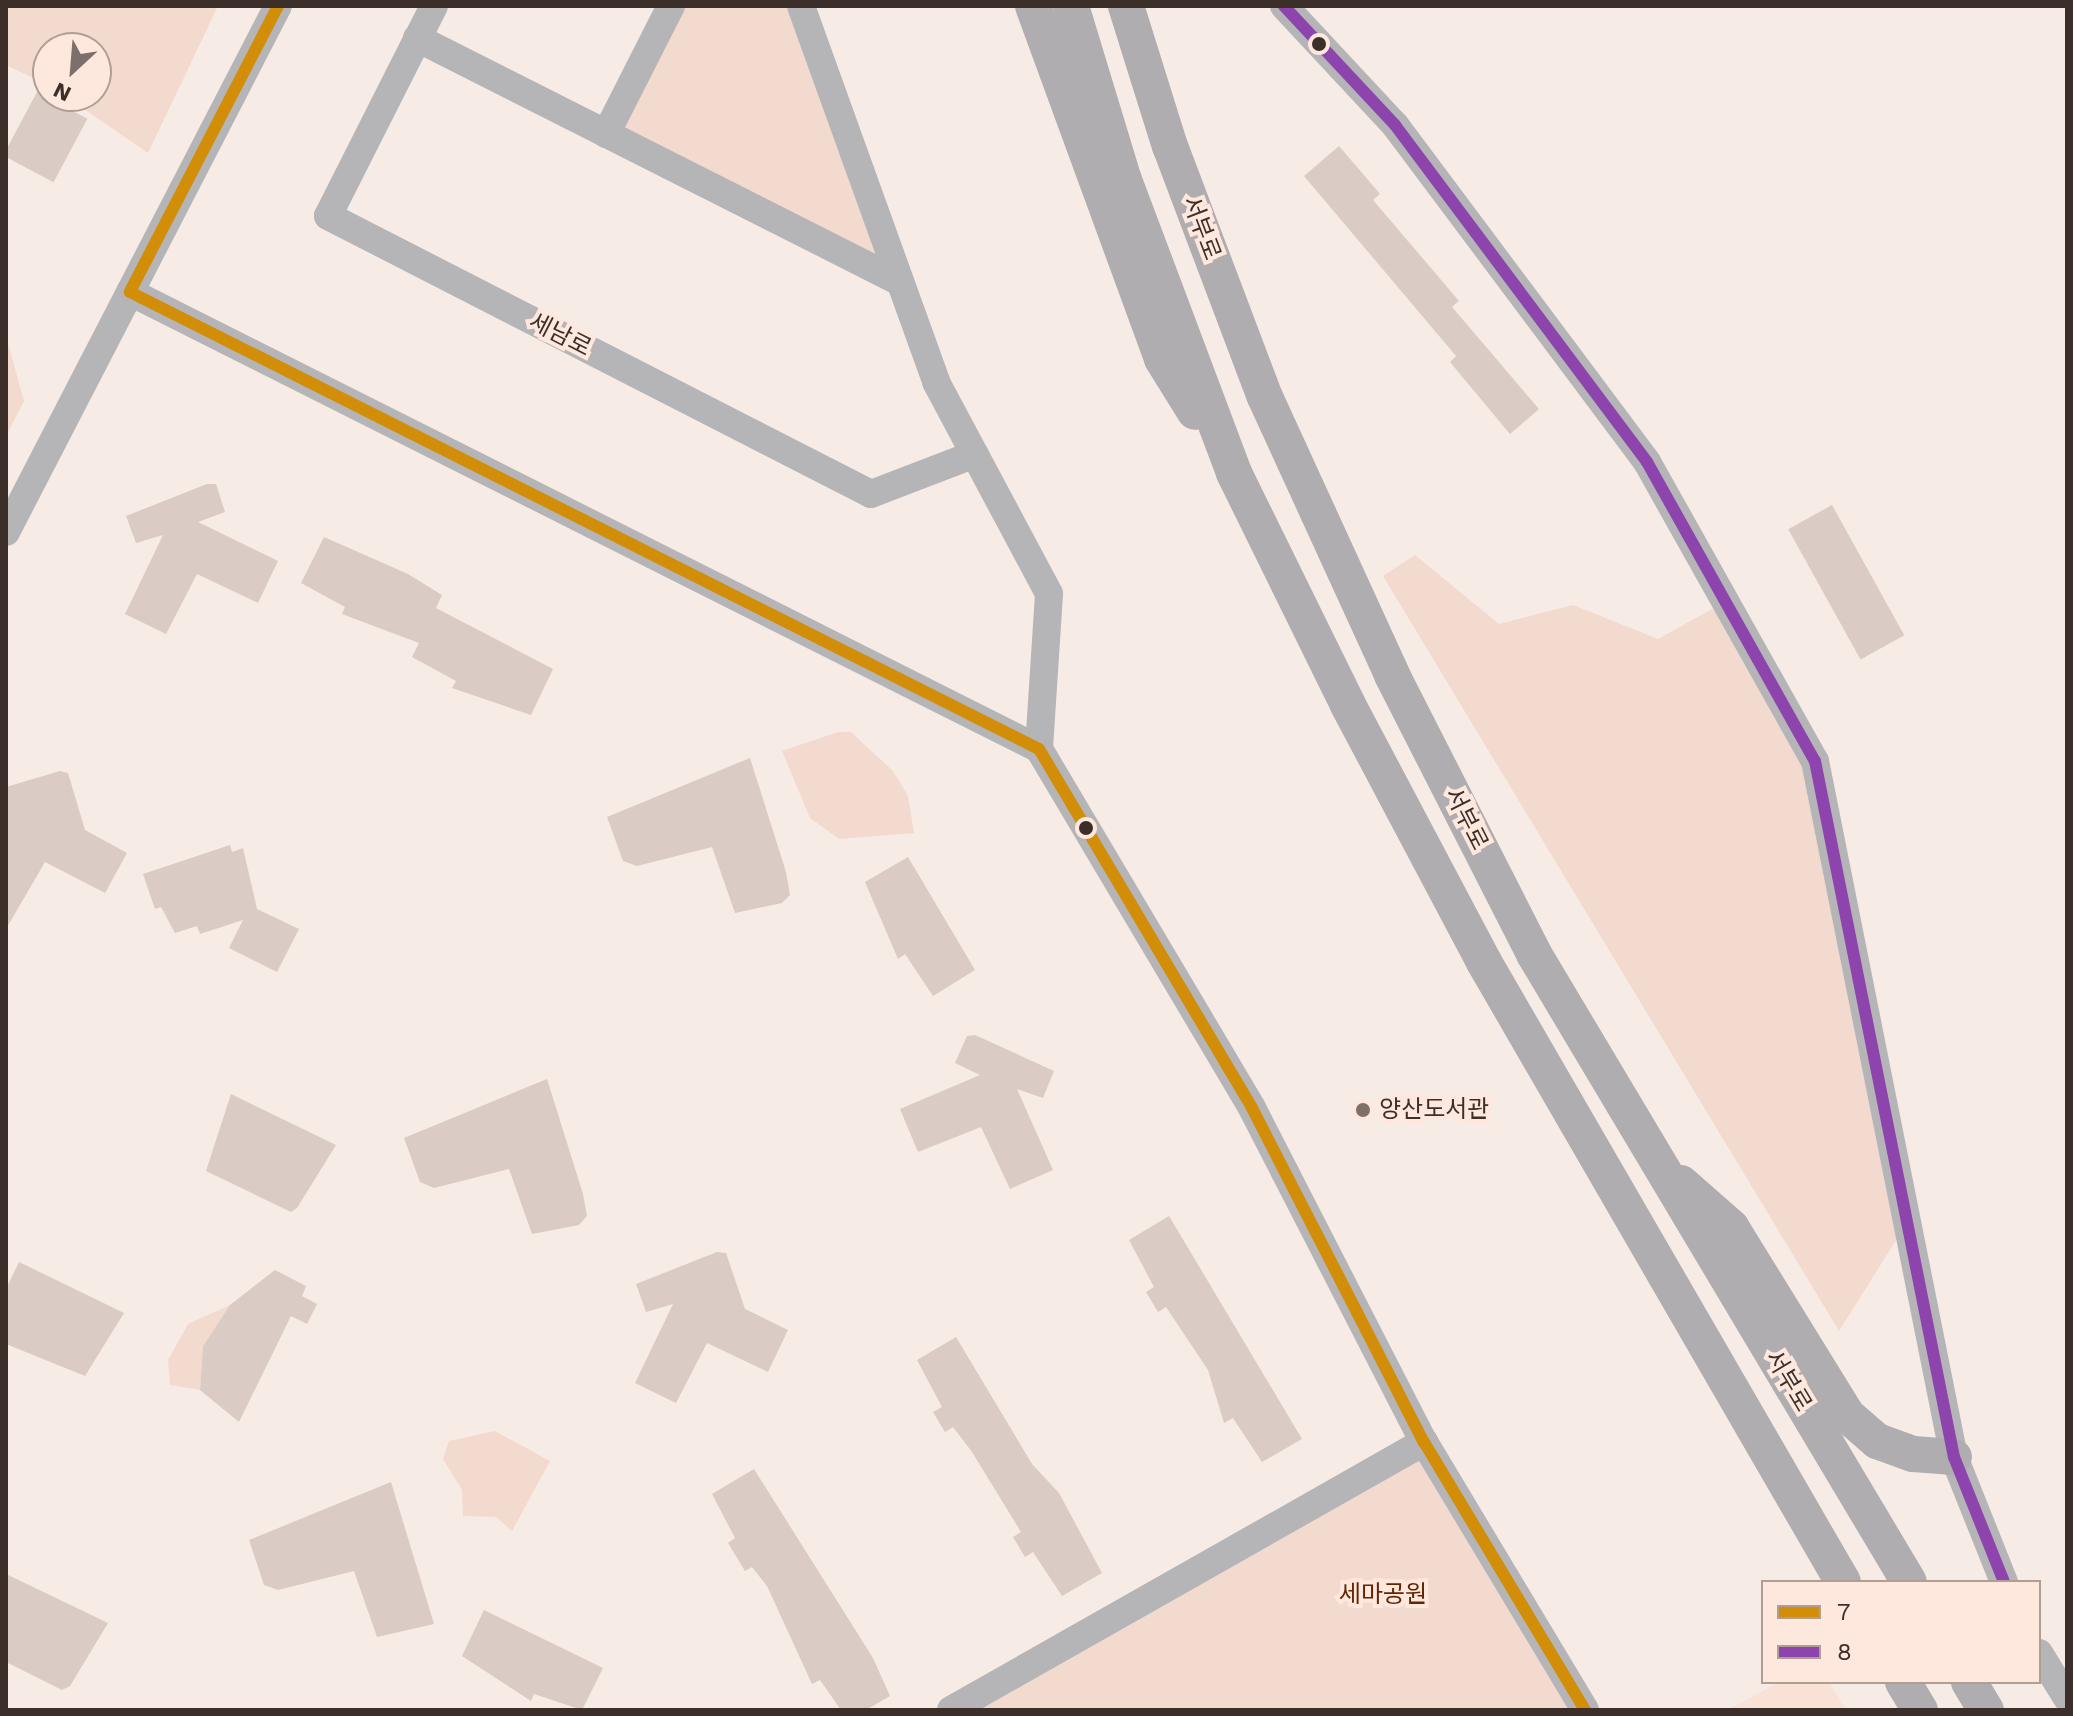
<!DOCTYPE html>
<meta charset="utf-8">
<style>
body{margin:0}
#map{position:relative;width:2073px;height:1716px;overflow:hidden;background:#f7ebe5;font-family:"Work Sans","Noto Sans KR",sans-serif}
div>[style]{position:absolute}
.built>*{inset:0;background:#fae1d6}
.green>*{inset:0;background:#f3dacf}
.building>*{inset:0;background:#dacbc4;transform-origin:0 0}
.minor>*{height:28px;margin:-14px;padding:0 14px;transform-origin:14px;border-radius:14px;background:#b5b5b8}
.major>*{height:36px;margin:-18px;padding:0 18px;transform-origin:18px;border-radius:18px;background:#afadaf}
.bus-1>*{height:12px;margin:-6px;padding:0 6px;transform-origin:6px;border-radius:6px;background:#d28e08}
.bus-2>*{height:12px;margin:-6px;padding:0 6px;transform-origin:6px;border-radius:6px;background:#8e44ad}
.dots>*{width:22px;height:22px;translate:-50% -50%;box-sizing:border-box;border:4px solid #fee8de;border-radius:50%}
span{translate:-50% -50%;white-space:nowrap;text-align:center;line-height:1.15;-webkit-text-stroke:8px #fee8de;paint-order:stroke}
.street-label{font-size:24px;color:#3c2e28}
.poi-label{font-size:24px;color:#3c2e28}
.left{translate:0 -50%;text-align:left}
.park-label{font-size:24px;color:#612502}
.frame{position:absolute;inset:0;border:8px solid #3c2e28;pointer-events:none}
.legend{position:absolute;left:1761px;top:1580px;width:280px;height:104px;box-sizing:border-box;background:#fee8de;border:2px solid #b09e95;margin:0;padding:10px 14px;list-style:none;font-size:24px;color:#3c2e28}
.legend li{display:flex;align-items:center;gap:16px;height:40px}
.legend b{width:40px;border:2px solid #b09e95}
.north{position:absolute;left:32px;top:32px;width:80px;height:80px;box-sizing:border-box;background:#fee8de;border:2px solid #b09e95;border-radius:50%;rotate:206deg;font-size:22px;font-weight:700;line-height:32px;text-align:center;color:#3c2e28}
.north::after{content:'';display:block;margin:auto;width:28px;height:36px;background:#7d706a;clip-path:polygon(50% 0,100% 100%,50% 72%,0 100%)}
</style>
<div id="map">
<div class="built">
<div style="clip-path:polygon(1779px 1682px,1829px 1682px,1846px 1710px,1728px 1710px)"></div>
</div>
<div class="green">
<div style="clip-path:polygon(6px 6px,218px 6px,148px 153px,65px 96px,96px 96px,96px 48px,48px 48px,48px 85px,6px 65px)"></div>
<div style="clip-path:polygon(671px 6px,801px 6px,900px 282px,606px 134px)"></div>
<div style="clip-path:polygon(6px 336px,24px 401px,6px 436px)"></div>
<div style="clip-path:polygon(1415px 555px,1499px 624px,1573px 605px,1658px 639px,1730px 599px,1815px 761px,1907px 1223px,1839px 1331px,1383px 576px)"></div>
<div style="clip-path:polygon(838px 732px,851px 732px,893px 771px,908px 796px,914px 833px,839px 839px,810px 818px,782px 751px)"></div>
<div style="clip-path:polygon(230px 1305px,203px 1346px,200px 1390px,170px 1385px,168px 1360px,188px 1324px)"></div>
<div style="clip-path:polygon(495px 1431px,550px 1461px,512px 1531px,496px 1517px,463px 1516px,462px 1490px,443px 1459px,449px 1441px)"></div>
<div style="clip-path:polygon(1424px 1442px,1585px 1710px,943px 1710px)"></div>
</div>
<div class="building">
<div style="left:37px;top:92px;width:57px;height:72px;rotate:28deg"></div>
<div style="clip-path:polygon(1339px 146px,1380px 194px,1373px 200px,1459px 301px,1452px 307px,1539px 409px,1510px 434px,1450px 362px,1456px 356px,1304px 176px)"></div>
<div style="clip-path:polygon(207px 484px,216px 484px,225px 512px,198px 522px,278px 561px,258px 603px,197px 574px,166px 634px,125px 614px,163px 535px,136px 543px,126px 516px)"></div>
<div style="left:1832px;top:505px;width:149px;height:50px;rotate:61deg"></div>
<div style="clip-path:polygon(324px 537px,408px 574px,442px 595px,436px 608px,553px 669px,531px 715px,452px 688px,456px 681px,412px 657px,419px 643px,342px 614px,345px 607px,301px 583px)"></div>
<div style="clip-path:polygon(750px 758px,786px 872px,790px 895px,782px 903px,735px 913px,712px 847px,637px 866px,623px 861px,607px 817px)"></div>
<div style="clip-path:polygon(60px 771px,68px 773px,85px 830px,127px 853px,105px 893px,45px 862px,6px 929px,6px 787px)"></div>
<div style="clip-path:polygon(230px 845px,232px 852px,243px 848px,257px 909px,299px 929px,277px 972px,229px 948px,243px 920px,200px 934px,197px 926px,175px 933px,161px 907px,155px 909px,143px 874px)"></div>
<div style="clip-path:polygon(908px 857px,975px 970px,933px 996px,905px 954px,898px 959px,865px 882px)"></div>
<div style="clip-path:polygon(975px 1035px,1054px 1071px,1043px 1098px,1017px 1089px,1053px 1170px,1010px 1189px,981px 1127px,918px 1152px,900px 1109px,980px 1075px,955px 1063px,967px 1036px)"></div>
<div style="clip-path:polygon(547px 1079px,583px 1194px,587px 1216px,579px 1225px,532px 1234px,509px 1169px,434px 1188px,420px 1182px,404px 1138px)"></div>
<div style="clip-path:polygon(231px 1094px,336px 1145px,297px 1208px,291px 1212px,206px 1171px)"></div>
<div style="clip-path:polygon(1169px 1216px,1302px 1439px,1262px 1462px,1233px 1418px,1224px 1423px,1208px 1370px,1166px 1307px,1158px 1312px,1146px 1292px,1154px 1287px,1129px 1240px)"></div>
<div style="clip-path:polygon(717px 1252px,726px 1253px,745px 1309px,788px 1330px,768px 1372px,707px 1343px,676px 1403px,635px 1383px,673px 1304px,646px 1312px,636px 1284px)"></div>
<div style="clip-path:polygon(19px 1262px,124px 1313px,85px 1376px,6px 1344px,6px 1289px)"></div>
<div style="clip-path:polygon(275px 1270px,306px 1286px,302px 1296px,317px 1304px,307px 1324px,291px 1316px,239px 1422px,200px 1390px,203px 1346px,230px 1305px)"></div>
<div style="clip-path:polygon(956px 1337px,1032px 1464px,1059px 1493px,1102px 1573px,1062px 1596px,1033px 1552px,1025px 1557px,1013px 1537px,1021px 1532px,972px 1452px,953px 1427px,945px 1432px,933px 1412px,942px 1407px,917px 1360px)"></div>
<div style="clip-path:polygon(754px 1469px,873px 1658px,890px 1696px,866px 1710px,841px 1710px,820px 1680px,812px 1684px,767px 1586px,752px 1567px,745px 1571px,728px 1543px,735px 1538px,712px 1494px)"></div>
<div style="clip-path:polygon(391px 1482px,434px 1624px,377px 1637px,354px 1571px,278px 1590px,264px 1585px,249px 1540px)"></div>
<div style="clip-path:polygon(6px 1574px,108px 1623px,70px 1686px,62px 1690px,6px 1662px)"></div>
<div style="clip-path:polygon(484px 1610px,603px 1668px,582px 1710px,534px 1694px,531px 1701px,462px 1656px)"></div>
</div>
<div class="minor">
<div style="left:434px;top:6px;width:235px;rotate:116.8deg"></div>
<div style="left:328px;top:216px;width:610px;rotate:27.11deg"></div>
<div style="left:871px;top:494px;width:111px;rotate:-21deg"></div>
<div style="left:801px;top:6px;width:400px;rotate:70.2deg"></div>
<div style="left:936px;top:382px;width:240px;rotate:61.9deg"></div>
<div style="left:1049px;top:594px;width:155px;rotate:93.7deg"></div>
<div style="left:1284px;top:6px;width:163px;rotate:47deg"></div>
<div style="left:1395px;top:125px;width:421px;rotate:53.2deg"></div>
<div style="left:1647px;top:462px;width:343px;rotate:60.7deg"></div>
<div style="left:1815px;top:761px;width:710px;rotate:78.71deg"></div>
<div style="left:1954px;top:1457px;width:135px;rotate:68.2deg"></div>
<div style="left:417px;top:38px;width:541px;rotate:26.8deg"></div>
<div style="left:606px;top:134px;width:144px;rotate:-63.1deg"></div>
<div style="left:130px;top:292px;width:1017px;rotate:26.69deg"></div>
<div style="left:1039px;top:749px;width:417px;rotate:59.3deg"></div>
<div style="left:1252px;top:1108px;width:376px;rotate:62.8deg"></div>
<div style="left:1424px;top:1442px;width:313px;rotate:59deg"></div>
<div style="left:6px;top:532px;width:592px;rotate:-62.66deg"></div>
<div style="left:2039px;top:1653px;width:53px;rotate:58.1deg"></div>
<div style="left:951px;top:1710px;width:544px;rotate:-29.54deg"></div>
</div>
<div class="major">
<div style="left:1033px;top:6px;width:376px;rotate:69.9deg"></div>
<div style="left:1162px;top:359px;width:62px;rotate:58.1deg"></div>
<div style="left:1071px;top:6px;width:182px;rotate:73.1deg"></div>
<div style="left:1124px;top:180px;width:313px;rotate:69.4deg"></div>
<div style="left:1234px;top:473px;width:258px;rotate:63.8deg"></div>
<div style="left:1348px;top:705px;width:291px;rotate:62.1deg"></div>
<div style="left:1484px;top:962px;width:716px;rotate:59.93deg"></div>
<div style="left:1126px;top:6px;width:147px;rotate:72.6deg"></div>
<div style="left:1170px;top:146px;width:268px;rotate:69.3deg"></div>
<div style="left:1265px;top:397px;width:306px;rotate:65.4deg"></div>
<div style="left:1392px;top:675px;width:313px;rotate:63deg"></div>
<div style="left:1534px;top:954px;width:731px;rotate:59.16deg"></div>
<div style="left:1681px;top:1183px;width:67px;rotate:41.3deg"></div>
<div style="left:1731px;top:1227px;width:221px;rotate:58.3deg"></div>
<div style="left:1847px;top:1415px;width:40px;rotate:41deg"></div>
<div style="left:1877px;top:1441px;width:38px;rotate:20deg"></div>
<div style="left:1913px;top:1454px;width:41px;rotate:4.2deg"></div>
<div style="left:1903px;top:1682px;width:33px;rotate:59deg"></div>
<div style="left:1969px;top:1682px;width:33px;rotate:59deg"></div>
</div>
<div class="bus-1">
<div style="left:278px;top:6px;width:322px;rotate:117.4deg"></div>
<div style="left:130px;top:292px;width:1017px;rotate:26.69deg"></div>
<div style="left:1039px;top:749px;width:417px;rotate:59.3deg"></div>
<div style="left:1252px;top:1108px;width:376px;rotate:62.8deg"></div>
<div style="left:1424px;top:1442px;width:313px;rotate:59deg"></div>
</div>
<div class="bus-2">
<div style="left:1284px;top:6px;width:163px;rotate:47deg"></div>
<div style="left:1395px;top:125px;width:421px;rotate:53.2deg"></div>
<div style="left:1647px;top:462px;width:343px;rotate:60.7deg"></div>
<div style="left:1815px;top:761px;width:710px;rotate:78.71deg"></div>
<div style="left:1954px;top:1457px;width:135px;rotate:68.2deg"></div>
</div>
<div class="dots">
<div style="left:1319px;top:44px;background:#3c2e28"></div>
<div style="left:1086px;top:828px;background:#3c2e28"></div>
<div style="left:1363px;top:1110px;background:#7d706a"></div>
</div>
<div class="street-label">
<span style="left:1201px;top:228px;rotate:69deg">서부로</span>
<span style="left:560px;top:335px;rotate:27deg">세남로</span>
<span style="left:1466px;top:819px;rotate:63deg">서부로</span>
<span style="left:1788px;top:1381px;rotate:59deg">서부로</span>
</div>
<div class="poi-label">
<span class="left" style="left:1379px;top:1110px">양산도서관</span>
</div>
<div class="park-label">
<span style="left:1383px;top:1595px">세마공원</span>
</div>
<div class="frame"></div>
<ul class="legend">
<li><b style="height:10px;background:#d28e08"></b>7</li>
<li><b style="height:10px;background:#8e44ad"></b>8</li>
</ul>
<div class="north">N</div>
</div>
